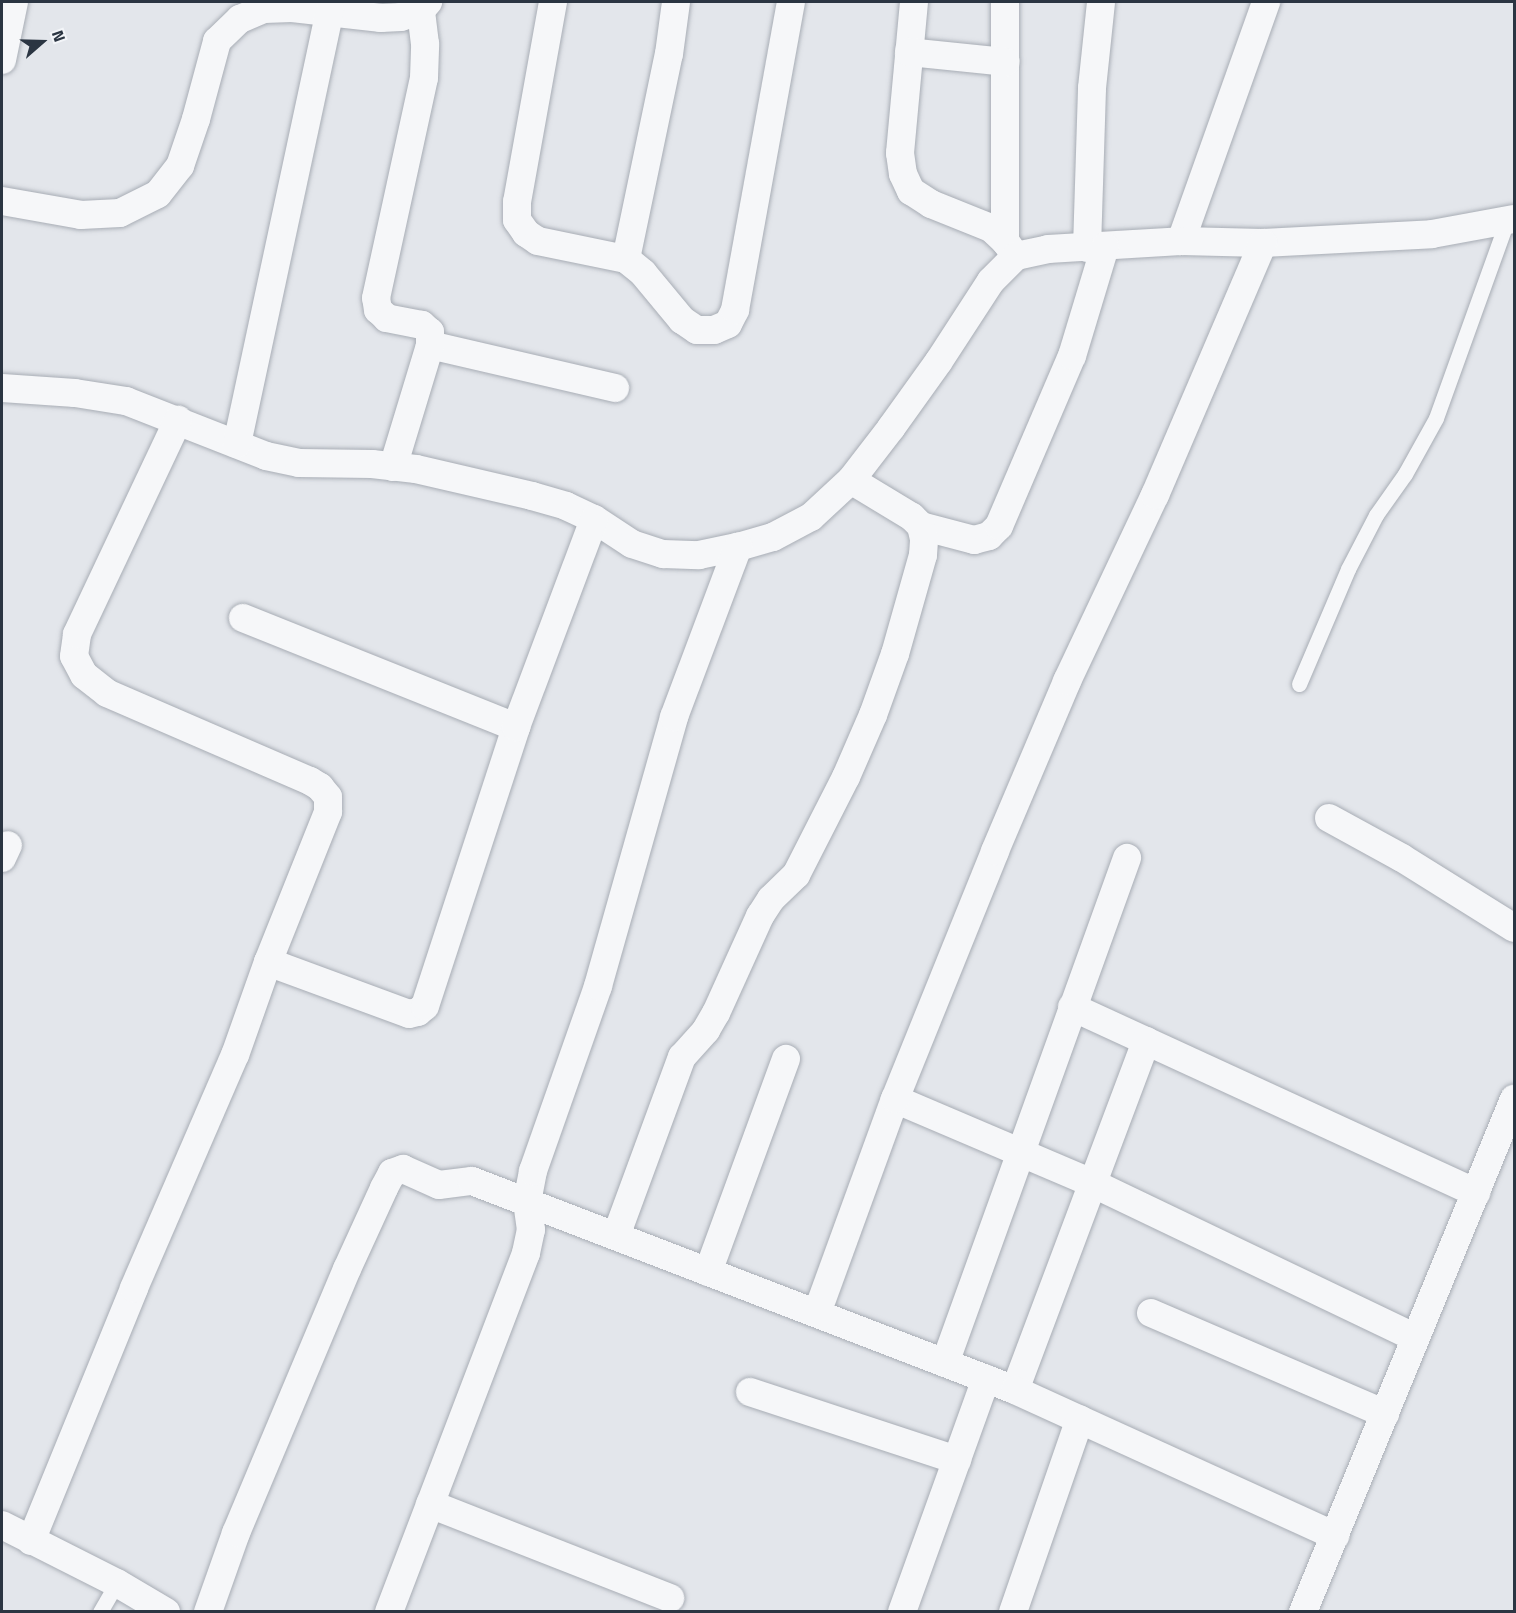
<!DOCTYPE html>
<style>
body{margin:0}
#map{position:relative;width:1516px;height:1613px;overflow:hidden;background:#e3e6eb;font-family:"Titillium Web",sans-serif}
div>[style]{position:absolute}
.roads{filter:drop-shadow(0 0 2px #a8adb5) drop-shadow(0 0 2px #a8adb5)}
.lane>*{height:15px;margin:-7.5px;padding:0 7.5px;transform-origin:7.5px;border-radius:7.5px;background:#f6f7f9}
.street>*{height:28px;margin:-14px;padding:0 14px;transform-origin:14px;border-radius:14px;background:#f6f7f9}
span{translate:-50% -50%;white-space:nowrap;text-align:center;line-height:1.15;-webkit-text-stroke:6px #f3f5f8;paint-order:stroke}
.frame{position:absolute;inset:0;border:3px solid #2b3542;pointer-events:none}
.north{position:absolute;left:12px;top:12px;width:60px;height:60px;-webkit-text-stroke:4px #f3f5f8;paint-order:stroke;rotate:70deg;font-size:16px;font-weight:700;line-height:24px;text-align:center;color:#2b3542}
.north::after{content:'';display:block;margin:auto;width:21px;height:27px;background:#2b3542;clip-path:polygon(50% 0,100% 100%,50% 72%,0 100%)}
</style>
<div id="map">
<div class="roads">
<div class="lane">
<div style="left:1299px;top:684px;width:125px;rotate:-66.9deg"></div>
<div style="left:1348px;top:569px;width:61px;rotate:-62.6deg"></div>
<div style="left:1376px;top:515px;width:50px;rotate:-54.7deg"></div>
<div style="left:1405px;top:474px;width:64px;rotate:-61deg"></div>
<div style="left:1436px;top:418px;width:209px;rotate:-70.2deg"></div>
<div style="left:100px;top:1612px;width:34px;rotate:-60deg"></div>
</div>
<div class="street">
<div style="left:553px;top:2px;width:203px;rotate:100.2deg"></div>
<div style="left:517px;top:202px;width:18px;rotate:90deg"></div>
<div style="left:517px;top:220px;width:16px;rotate:55deg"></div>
<div style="left:526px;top:233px;width:14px;rotate:34deg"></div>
<div style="left:538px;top:241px;width:90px;rotate:11.6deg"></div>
<div style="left:626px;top:259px;width:22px;rotate:39deg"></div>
<div style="left:643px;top:273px;width:61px;rotate:50.3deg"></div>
<div style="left:682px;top:320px;width:18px;rotate:34deg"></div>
<div style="left:697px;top:330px;width:17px"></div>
<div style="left:714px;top:330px;width:15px;rotate:-23deg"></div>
<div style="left:728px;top:324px;width:16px;rotate:-63deg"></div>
<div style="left:735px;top:310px;width:313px;rotate:-79.7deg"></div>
<div style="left:914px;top:2px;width:152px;rotate:95.3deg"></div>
<div style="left:900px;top:153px;width:21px;rotate:82deg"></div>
<div style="left:903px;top:174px;width:19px;rotate:65deg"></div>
<div style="left:911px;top:191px;width:24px;rotate:33deg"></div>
<div style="left:931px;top:204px;width:65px;rotate:21.8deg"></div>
<div style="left:991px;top:228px;width:19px;rotate:43deg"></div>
<div style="left:1005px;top:241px;width:19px;rotate:54deg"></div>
<div style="left:1005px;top:2px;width:239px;rotate:90deg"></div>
<div style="left:909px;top:52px;width:97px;rotate:5.9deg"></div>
<div style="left:2px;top:60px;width:59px;rotate:-78.3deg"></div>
<div style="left:2px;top:201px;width:80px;rotate:10deg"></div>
<div style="left:81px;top:215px;width:39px;rotate:-3deg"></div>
<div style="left:120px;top:213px;width:42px;rotate:-26.6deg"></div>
<div style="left:158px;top:194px;width:36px;rotate:-52deg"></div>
<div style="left:180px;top:166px;width:50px;rotate:-71.2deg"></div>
<div style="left:196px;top:119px;width:81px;rotate:-74.9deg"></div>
<div style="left:217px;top:41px;width:32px;rotate:-44deg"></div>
<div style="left:240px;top:19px;width:26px;rotate:-23deg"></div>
<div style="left:264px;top:9px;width:28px;rotate:-2deg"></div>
<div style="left:292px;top:8px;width:90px;rotate:6.4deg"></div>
<div style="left:381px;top:18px;width:20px;rotate:-3deg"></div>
<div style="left:401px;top:17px;width:21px;rotate:-19deg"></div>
<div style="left:421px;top:10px;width:11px;rotate:-49deg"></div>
<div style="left:1181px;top:241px;width:254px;rotate:-70.4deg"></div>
<div style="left:1087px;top:248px;width:160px;rotate:-88.2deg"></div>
<div style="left:1092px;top:88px;width:86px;rotate:-84deg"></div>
<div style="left:626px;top:259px;width:209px;rotate:-78.2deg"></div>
<div style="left:669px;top:54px;width:52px;rotate:-82.3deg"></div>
<div style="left:430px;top:345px;width:190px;rotate:13.1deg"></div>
<div style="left:2px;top:388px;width:73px;rotate:3.9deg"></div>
<div style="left:75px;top:393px;width:52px;rotate:8.9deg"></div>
<div style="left:126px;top:401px;width:150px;rotate:21.4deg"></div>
<div style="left:266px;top:456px;width:34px;rotate:12deg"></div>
<div style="left:299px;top:463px;width:73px;rotate:0.8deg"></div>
<div style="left:372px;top:464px;width:44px;rotate:6.5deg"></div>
<div style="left:416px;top:469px;width:119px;rotate:13.1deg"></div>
<div style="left:532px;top:496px;width:35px;rotate:16deg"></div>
<div style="left:566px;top:506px;width:31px;rotate:25deg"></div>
<div style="left:594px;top:519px;width:45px;rotate:33.3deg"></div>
<div style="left:632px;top:544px;width:33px;rotate:18deg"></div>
<div style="left:663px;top:554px;width:36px;rotate:2deg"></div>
<div style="left:699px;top:555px;width:40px;rotate:-12deg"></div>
<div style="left:738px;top:547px;width:36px;rotate:-16deg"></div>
<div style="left:773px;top:537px;width:43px;rotate:-27.8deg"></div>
<div style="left:811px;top:517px;width:54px;rotate:-42.8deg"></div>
<div style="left:851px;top:480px;width:66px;rotate:-52.4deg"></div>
<div style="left:891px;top:428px;width:82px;rotate:-54.4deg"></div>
<div style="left:939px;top:361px;width:95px;rotate:-57deg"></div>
<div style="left:991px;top:281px;width:35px;rotate:-45deg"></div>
<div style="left:1016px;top:256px;width:33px;rotate:-12deg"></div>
<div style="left:1048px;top:249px;width:133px;rotate:-3.4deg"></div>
<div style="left:1181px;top:241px;width:82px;rotate:1.4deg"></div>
<div style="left:1263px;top:243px;width:169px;rotate:-3deg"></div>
<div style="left:1432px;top:234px;width:83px;rotate:-10.4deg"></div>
<div style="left:237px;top:444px;width:443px;rotate:-77.9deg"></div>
<div style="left:393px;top:467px;width:127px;rotate:-73.1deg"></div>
<div style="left:430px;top:345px;width:13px;rotate:-90deg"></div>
<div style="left:430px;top:332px;width:11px;rotate:-139deg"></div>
<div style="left:422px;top:325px;width:36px;rotate:-169deg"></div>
<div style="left:387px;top:318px;width:12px;rotate:-138deg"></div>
<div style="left:378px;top:310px;width:12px;rotate:-99deg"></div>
<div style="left:376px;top:298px;width:225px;rotate:-77.7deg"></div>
<div style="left:424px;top:78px;width:34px;rotate:-88deg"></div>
<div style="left:425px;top:44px;width:34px;rotate:-97deg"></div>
<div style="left:921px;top:526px;width:55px;rotate:14.8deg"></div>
<div style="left:974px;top:540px;width:16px;rotate:-15deg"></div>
<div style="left:989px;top:536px;width:14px;rotate:-45deg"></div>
<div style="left:999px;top:526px;width:185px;rotate:-66.8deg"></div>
<div style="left:1072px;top:356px;width:114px;rotate:-73.2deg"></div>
<div style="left:243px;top:618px;width:294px;rotate:21.8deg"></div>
<div style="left:1329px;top:818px;width:83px;rotate:28.7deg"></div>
<div style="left:1402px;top:858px;width:132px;rotate:32deg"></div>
<div style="left:2px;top:858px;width:14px;rotate:-65deg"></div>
<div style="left:268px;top:962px;width:150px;rotate:20.2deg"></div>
<div style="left:409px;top:1014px;width:9px;rotate:-13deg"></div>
<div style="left:418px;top:1012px;width:9px;rotate:-41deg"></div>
<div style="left:425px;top:1006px;width:293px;rotate:-71.9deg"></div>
<div style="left:516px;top:727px;width:222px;rotate:-69.4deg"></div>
<div style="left:1072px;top:1007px;width:445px;rotate:24.7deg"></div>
<div style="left:895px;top:1099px;width:212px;rotate:23.1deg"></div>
<div style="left:1090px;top:1182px;width:361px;rotate:25.6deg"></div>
<div style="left:616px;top:1236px;width:191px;rotate:-69.8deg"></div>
<div style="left:682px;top:1057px;width:36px;rotate:-48deg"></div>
<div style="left:706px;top:1030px;width:20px;rotate:-60deg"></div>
<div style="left:716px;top:1013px;width:107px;rotate:-65.6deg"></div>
<div style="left:760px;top:916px;width:20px;rotate:-57deg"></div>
<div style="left:771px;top:899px;width:35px;rotate:-44deg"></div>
<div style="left:796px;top:875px;width:110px;rotate:-63deg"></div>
<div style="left:846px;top:777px;width:68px;rotate:-66.5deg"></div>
<div style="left:873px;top:715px;width:65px;rotate:-70.2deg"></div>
<div style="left:895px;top:654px;width:103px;rotate:-74.2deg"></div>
<div style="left:923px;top:555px;width:16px;rotate:-86deg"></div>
<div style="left:924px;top:539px;width:13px;rotate:-103deg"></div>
<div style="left:921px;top:526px;width:13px;rotate:-135deg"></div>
<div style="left:912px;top:517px;width:71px;rotate:-148.8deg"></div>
<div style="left:708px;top:1272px;width:227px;rotate:-69.9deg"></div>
<div style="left:817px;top:1313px;width:228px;rotate:-70deg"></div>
<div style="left:895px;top:1099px;width:267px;rotate:-68deg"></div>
<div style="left:995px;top:851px;width:185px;rotate:-67deg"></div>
<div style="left:1067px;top:681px;width:206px;rotate:-64.7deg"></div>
<div style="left:1155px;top:495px;width:274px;rotate:-66.8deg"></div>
<div style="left:1151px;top:1313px;width:255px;rotate:23.3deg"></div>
<div style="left:945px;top:1363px;width:537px;rotate:-70.18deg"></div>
<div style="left:1015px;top:1390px;width:373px;rotate:-69.4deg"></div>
<div style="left:750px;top:1392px;width:218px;rotate:18.2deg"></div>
<div style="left:430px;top:1504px;width:258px;rotate:21.4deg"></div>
<div style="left:2px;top:1525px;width:129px;rotate:26.8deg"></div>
<div style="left:117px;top:1583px;width:57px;rotate:30.6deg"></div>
<div style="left:31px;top:1541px;width:273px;rotate:-67.8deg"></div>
<div style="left:134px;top:1288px;width:254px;rotate:-66.6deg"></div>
<div style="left:235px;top:1055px;width:99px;rotate:-70.5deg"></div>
<div style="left:268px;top:962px;width:162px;rotate:-68.2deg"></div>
<div style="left:328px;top:812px;width:15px;rotate:-90deg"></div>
<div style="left:328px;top:797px;width:13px;rotate:-129deg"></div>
<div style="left:320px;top:787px;width:12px;rotate:-149deg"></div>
<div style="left:310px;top:781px;width:221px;rotate:-156.6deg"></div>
<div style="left:107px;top:693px;width:29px;rotate:-142deg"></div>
<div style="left:84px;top:675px;width:21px;rotate:-118deg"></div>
<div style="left:74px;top:656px;width:22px;rotate:-82deg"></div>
<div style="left:77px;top:634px;width:237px;rotate:-64.7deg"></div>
<div style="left:208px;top:1612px;width:84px;rotate:-70.5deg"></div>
<div style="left:236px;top:1533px;width:286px;rotate:-67.2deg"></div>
<div style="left:347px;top:1269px;width:89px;rotate:-65.4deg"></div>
<div style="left:384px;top:1188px;width:17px;rotate:-62deg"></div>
<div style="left:392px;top:1173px;width:12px;rotate:-20deg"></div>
<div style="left:403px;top:1169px;width:39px;rotate:24deg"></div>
<div style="left:439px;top:1185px;width:33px;rotate:-7deg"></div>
<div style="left:472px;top:1181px;width:582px;rotate:21.05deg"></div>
<div style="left:1015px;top:1390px;width:352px;rotate:24.5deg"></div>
<div style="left:389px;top:1612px;width:384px;rotate:-69.1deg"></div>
<div style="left:526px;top:1253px;width:24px;rotate:-78deg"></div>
<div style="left:531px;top:1230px;width:28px;rotate:-98deg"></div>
<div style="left:527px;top:1202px;width:32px;rotate:-79deg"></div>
<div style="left:533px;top:1171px;width:196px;rotate:-70.6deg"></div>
<div style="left:598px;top:986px;width:280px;rotate:-74.2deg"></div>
<div style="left:674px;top:717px;width:182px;rotate:-69.4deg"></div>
<div style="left:902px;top:1612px;width:248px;rotate:-70.2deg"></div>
<div style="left:1013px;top:1612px;width:204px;rotate:-70.9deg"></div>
<div style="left:1303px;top:1612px;width:555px;rotate:-67.64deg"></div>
</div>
</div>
<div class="frame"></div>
<div class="north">N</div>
</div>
